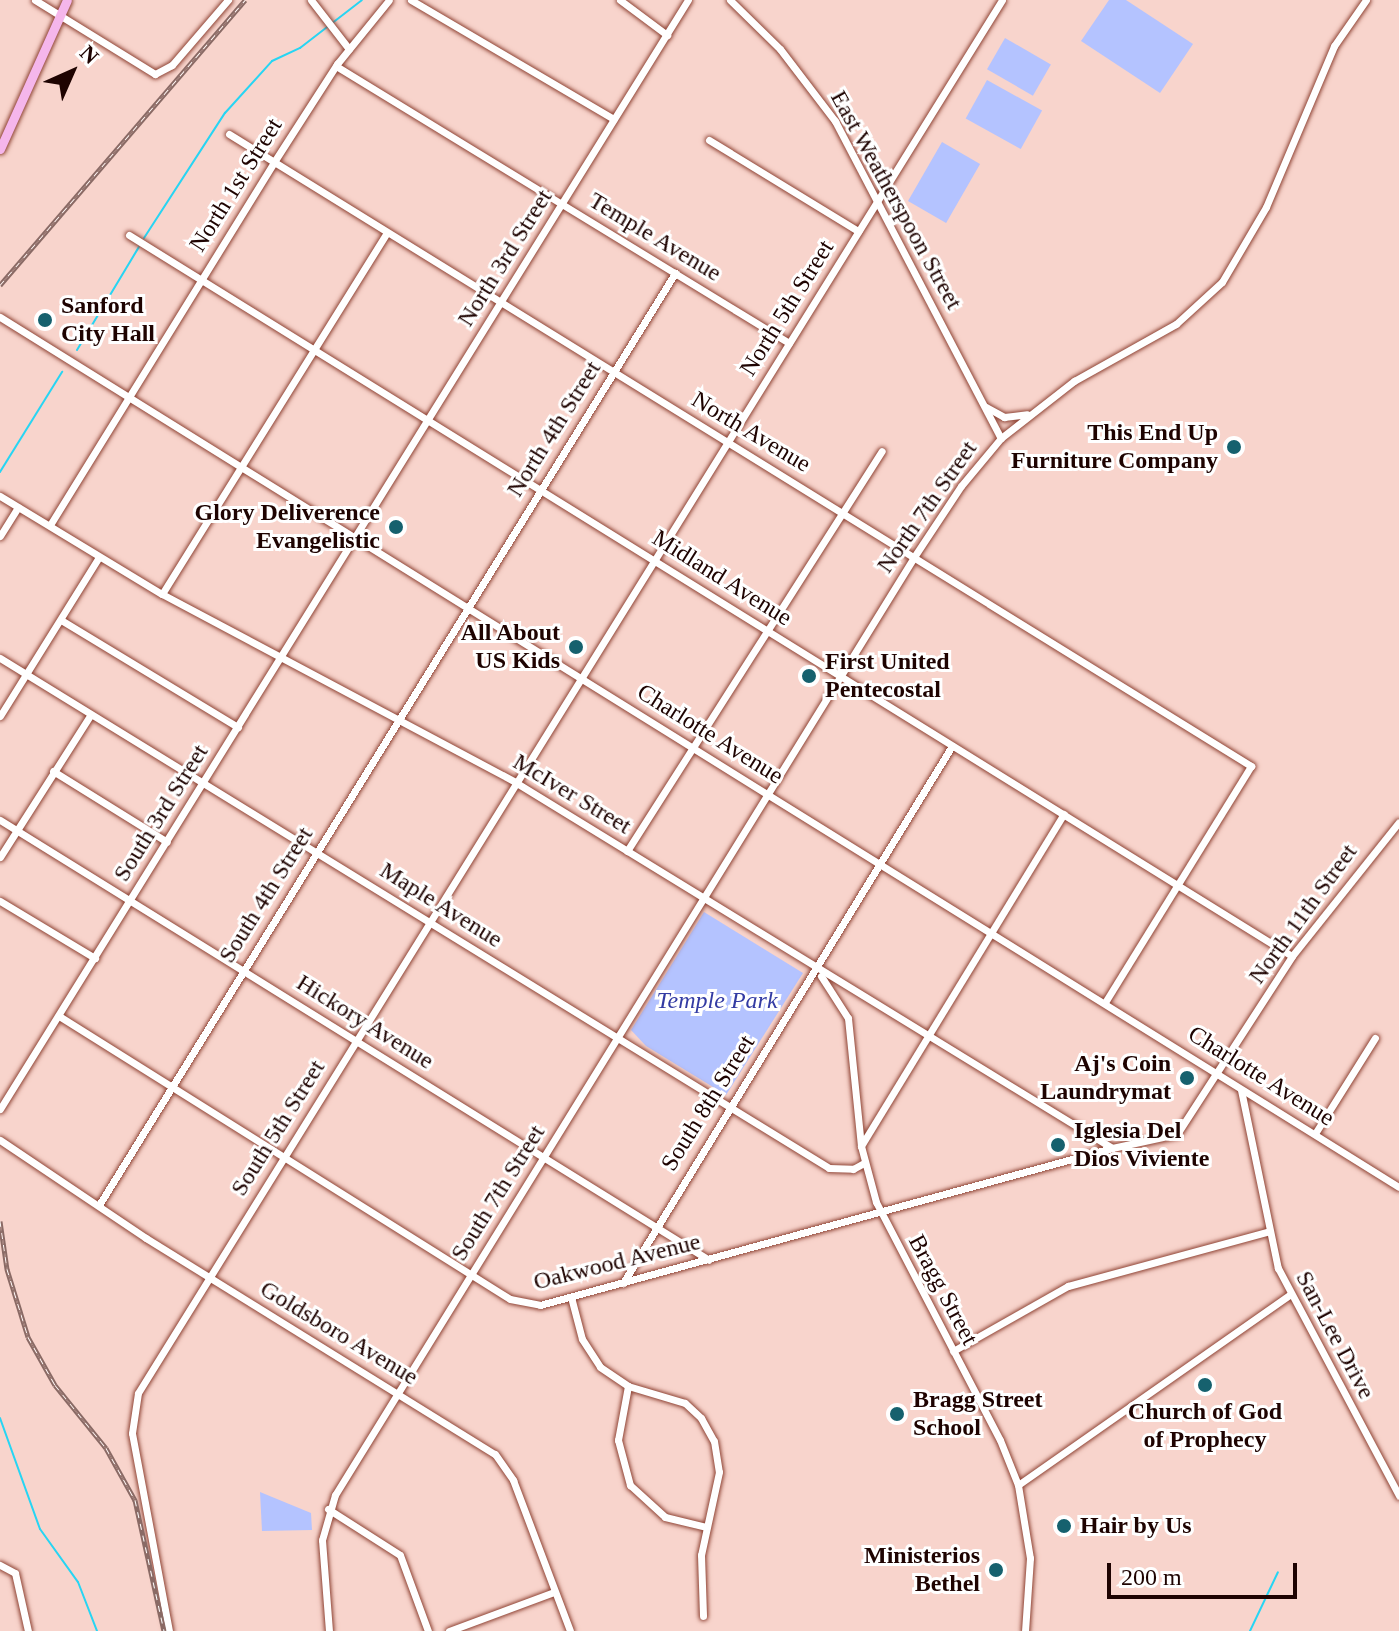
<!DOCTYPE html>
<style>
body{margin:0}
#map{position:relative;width:1399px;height:1631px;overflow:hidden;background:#f8d4cc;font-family:"Times New Roman",serif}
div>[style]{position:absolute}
.green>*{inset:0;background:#b4c3ff;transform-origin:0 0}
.stream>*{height:2px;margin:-1px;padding:0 1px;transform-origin:1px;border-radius:1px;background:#27d5f3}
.roads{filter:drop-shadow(0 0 2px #8f4435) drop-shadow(0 0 2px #8f4435)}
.minor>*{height:7px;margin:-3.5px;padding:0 3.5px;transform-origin:3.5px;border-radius:3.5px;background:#fff}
.major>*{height:9px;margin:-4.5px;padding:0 4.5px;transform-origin:4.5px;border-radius:4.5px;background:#f5b6eb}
.rail>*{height:5px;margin-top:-2.5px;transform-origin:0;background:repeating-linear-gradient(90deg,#fff 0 6px,#8a6a65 0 12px);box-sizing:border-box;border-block:2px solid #8a6a65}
.dots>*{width:22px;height:22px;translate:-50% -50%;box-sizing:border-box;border:4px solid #fff;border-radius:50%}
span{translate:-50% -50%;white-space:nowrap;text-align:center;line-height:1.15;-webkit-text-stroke:6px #fff;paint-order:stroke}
.street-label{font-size:24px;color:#1e0301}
.poi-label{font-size:24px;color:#1e0301;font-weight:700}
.left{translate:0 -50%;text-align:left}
.right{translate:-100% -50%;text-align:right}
.park-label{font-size:24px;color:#333ba3;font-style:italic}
.north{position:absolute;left:32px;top:32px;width:80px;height:80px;-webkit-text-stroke:6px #fff;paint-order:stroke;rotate:45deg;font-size:22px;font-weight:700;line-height:32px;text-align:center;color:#1e0301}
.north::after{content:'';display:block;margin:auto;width:28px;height:36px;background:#1e0301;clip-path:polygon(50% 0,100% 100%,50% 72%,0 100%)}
.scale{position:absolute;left:1107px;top:1563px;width:190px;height:36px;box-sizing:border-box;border:4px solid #1e0301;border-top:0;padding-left:10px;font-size:24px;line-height:28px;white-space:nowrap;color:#1e0301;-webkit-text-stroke:6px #fff;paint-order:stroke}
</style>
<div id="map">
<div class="green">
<div style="clip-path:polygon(1109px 0,1126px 0,1193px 44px,1160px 93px,1081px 41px)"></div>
<div style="left:1005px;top:38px;width:53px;height:36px;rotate:30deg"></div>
<div style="left:987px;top:80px;width:63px;height:44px;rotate:29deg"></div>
<div style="left:942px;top:142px;width:44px;height:68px;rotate:30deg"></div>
<div style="clip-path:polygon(704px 912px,803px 973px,726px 1095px,646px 1046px,631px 1030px)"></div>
<div style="clip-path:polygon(260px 1492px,311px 1513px,312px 1530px,262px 1531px)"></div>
</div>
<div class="stream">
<div style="left:144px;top:238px;width:149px;rotate:-57.1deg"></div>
<div style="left:225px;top:113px;width:70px;rotate:-47.9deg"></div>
<div style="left:272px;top:61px;width:31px;rotate:-25deg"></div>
<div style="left:300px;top:48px;width:78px;rotate:-37.7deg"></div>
<div style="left:77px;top:350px;width:120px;rotate:-59deg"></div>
<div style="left:0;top:472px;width:118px;rotate:-58.2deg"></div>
<div style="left:0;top:1418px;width:118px;rotate:70.2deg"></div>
<div style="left:40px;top:1529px;width:65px;rotate:54.4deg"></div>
<div style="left:78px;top:1582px;width:53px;rotate:68.8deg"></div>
<div style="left:1250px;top:1631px;width:65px;rotate:-64.6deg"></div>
</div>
<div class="roads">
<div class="minor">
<div style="left:35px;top:0;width:141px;rotate:31.7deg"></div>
<div style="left:155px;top:74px;width:19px;rotate:-28deg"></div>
<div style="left:172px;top:65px;width:86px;rotate:-49.3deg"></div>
<div style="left:311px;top:0;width:62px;rotate:52.2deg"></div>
<div style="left:411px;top:0;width:235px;rotate:30.4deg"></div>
<div style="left:620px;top:0;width:59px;rotate:36.7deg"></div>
<div style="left:730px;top:0;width:70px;rotate:44.4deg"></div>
<div style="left:780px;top:49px;width:91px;rotate:52.6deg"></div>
<div style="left:835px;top:121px;width:358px;rotate:62.4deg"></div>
<div style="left:336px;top:66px;width:531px;rotate:31.44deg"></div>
<div style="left:229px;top:134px;width:1202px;rotate:31.73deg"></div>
<div style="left:1251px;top:766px;width:278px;rotate:121.7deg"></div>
<div style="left:709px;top:140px;width:175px;rotate:31.4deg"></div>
<div style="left:129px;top:235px;width:1368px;rotate:31.8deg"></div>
<div style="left:0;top:317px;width:1647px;rotate:31.88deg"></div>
<div style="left:986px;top:407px;width:21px;rotate:29deg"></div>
<div style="left:1004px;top:417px;width:23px;rotate:-7deg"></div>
<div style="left:0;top:496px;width:189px;rotate:31.2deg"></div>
<div style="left:162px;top:594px;width:400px;rotate:28deg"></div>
<div style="left:515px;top:782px;width:700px;rotate:31.51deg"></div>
<div style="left:50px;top:525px;width:427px;rotate:-58.3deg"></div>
<div style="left:274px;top:162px;width:117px;rotate:-57.3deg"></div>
<div style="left:337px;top:64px;width:82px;rotate:-50.9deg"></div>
<div style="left:0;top:536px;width:34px;rotate:-58deg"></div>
<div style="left:162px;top:594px;width:425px;rotate:-58.1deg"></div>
<div style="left:61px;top:620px;width:207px;rotate:31.2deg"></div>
<div style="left:0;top:658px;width:973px;rotate:31.6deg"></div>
<div style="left:829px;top:1168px;width:24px;rotate:2deg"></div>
<div style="left:853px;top:1169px;width:13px;rotate:-29deg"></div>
<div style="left:0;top:716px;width:187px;rotate:-58.1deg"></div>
<div style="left:53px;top:771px;width:134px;rotate:31.9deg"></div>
<div style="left:0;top:820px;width:834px;rotate:31.82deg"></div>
<div style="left:627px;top:851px;width:474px;rotate:-57.5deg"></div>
<div style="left:0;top:857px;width:169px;rotate:-57.5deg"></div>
<div style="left:0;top:901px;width:111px;rotate:31deg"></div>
<div style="left:821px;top:976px;width:50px;rotate:57.3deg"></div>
<div style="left:848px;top:1018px;width:129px;rotate:84.2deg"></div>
<div style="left:861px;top:1146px;width:58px;rotate:75deg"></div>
<div style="left:876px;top:1202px;width:268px;rotate:62.5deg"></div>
<div style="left:1000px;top:1440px;width:48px;rotate:68.2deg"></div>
<div style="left:1018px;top:1485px;width:74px;rotate:80.7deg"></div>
<div style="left:1030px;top:1558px;width:73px;rotate:93.9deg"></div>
<div style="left:59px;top:1016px;width:532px;rotate:32.11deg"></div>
<div style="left:510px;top:1299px;width:31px;rotate:11deg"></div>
<div style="left:540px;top:1305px;width:593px;rotate:-15.35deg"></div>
<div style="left:1112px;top:1148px;width:66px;rotate:-12.2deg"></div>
<div style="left:1177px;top:1134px;width:212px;rotate:-57.1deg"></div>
<div style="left:1292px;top:956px;width:171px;rotate:-51.4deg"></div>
<div style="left:1241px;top:1090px;width:182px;rotate:78.3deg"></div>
<div style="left:1278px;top:1268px;width:258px;rotate:62deg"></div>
<div style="left:0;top:1109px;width:1305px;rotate:-58.19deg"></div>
<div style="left:1316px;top:1132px;width:111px;rotate:-57.9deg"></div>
<div style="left:0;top:1140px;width:176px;rotate:33.9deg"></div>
<div style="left:146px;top:1238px;width:410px;rotate:31.8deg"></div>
<div style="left:495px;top:1454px;width:32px;rotate:55deg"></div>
<div style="left:513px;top:1480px;width:161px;rotate:69.3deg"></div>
<div style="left:861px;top:1146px;width:389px;rotate:-58.6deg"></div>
<div style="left:99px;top:1205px;width:1096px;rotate:-58.28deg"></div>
<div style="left:623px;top:1283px;width:630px;rotate:-58.51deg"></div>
<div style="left:571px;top:1297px;width:43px;rotate:75.3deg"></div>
<div style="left:582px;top:1339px;width:33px;rotate:57deg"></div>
<div style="left:600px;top:1367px;width:34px;rotate:34deg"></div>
<div style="left:628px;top:1386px;width:59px;rotate:16.6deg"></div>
<div style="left:685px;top:1403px;width:22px;rotate:43deg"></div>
<div style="left:701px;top:1418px;width:26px;rotate:61deg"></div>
<div style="left:714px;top:1441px;width:31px;rotate:81deg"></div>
<div style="left:719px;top:1472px;width:85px;rotate:102.2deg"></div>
<div style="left:701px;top:1555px;width:61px;rotate:88.1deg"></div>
<div style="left:953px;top:1351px;width:132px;rotate:-29.5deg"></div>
<div style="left:1068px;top:1286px;width:209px;rotate:-15.2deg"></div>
<div style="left:628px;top:1386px;width:55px;rotate:100.5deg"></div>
<div style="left:618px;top:1440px;width:47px;rotate:75.1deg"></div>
<div style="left:630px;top:1485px;width:47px;rotate:42.4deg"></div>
<div style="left:665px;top:1517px;width:42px;rotate:13.7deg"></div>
<div style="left:1018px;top:1485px;width:331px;rotate:-35deg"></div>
<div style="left:328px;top:1509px;width:85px;rotate:32.6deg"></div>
<div style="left:400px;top:1555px;width:81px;rotate:69.8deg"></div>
<div style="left:0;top:1565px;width:17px;rotate:28deg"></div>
<div style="left:15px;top:1573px;width:59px;rotate:77.4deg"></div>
<div style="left:169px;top:1631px;width:201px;rotate:-100.6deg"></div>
<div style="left:132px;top:1433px;width:40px;rotate:-81.5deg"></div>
<div style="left:138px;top:1393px;width:1639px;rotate:-58.19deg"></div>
<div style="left:329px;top:1631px;width:91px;rotate:-94.4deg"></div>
<div style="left:322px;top:1540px;width:47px;rotate:-73.9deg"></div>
<div style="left:335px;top:1495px;width:1102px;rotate:-58.31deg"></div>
<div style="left:914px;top:557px;width:85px;rotate:-56.5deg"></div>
<div style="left:961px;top:486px;width:62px;rotate:-50.2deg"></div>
<div style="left:1001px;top:438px;width:93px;rotate:-38deg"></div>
<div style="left:1074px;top:381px;width:117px;rotate:-29.2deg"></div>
<div style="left:1176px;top:324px;width:62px;rotate:-42.4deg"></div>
<div style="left:1222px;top:282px;width:87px;rotate:-59.6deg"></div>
<div style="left:1266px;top:207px;width:175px;rotate:-67.1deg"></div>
<div style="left:1334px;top:46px;width:56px;rotate:-55.2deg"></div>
<div style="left:449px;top:1631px;width:112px;rotate:-20.4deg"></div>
</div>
<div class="major">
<div style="left:0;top:149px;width:163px;rotate:-65.8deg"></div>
</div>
</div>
<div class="rail">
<div style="left:0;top:285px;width:376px;rotate:-49.3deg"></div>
<div style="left:0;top:1221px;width:49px;rotate:81.7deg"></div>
<div style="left:7px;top:1269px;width:71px;rotate:72.8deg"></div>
<div style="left:28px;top:1337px;width:55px;rotate:60.6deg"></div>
<div style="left:55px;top:1385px;width:81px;rotate:51deg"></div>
<div style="left:106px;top:1448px;width:60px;rotate:60.9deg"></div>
<div style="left:135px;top:1500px;width:134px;rotate:77.5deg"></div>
</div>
<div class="dots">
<div style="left:45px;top:320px;background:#16616e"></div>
<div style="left:1234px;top:447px;background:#16616e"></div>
<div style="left:396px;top:527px;background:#16616e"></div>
<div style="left:576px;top:647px;background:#16616e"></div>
<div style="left:809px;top:676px;background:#16616e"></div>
<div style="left:1187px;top:1078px;background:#16616e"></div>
<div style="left:1058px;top:1145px;background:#16616e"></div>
<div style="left:1205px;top:1385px;background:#16616e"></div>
<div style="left:897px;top:1414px;background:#16616e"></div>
<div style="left:1064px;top:1526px;background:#16616e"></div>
<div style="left:996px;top:1570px;background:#16616e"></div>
</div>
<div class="street-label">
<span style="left:236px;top:185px;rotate:-58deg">North 1st Street</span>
<span style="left:896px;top:200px;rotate:61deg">East Weatherspoon Street</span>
<span style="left:655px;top:237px;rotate:31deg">Temple Avenue</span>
<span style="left:505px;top:258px;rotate:-58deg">North 3rd Street</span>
<span style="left:787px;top:308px;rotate:-58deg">North 5th Street</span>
<span style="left:554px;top:429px;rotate:-58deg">North 4th Street</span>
<span style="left:751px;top:432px;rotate:31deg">North Avenue</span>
<span style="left:927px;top:507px;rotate:-55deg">North 7th Street</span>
<span style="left:722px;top:578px;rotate:32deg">Midland Avenue</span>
<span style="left:710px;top:734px;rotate:32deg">Charlotte Avenue</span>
<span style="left:572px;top:794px;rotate:31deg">McIver Street</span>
<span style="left:161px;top:813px;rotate:-58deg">South 3rd Street</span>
<span style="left:266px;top:895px;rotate:-58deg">South 4th Street</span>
<span style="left:441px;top:905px;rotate:32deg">Maple Avenue</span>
<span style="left:1303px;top:914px;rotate:-54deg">North 11th Street</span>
<span style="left:365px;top:1022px;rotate:32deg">Hickory Avenue</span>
<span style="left:1261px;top:1076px;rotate:32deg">Charlotte Avenue</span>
<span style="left:708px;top:1103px;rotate:-58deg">South 8th Street</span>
<span style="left:278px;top:1128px;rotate:-58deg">South 5th Street</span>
<span style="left:498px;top:1193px;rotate:-58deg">South 7th Street</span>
<span style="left:617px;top:1262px;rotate:-14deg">Oakwood Avenue</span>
<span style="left:943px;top:1290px;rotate:62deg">Bragg Street</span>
<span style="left:339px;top:1333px;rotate:31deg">Goldsboro Avenue</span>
<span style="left:1335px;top:1335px;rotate:62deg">San-Lee Drive</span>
</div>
<div class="poi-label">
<span class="left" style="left:61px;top:320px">Sanford<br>City Hall</span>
<span class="right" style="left:1218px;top:447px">This End Up<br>Furniture Company</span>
<span class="right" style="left:380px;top:527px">Glory Deliverence<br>Evangelistic</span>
<span class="right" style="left:560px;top:647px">All About<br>US Kids</span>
<span class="left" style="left:825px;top:676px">First United<br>Pentecostal</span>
<span class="right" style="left:1171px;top:1078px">Aj's Coin<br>Laundrymat</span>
<span class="left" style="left:1074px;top:1145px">Iglesia Del<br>Dios Viviente</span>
<span class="left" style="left:913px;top:1414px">Bragg Street<br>School</span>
<span style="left:1205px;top:1426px">Church of God<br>of Prophecy</span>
<span class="left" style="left:1080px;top:1526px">Hair by Us</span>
<span class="right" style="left:980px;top:1570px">Ministerios<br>Bethel</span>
</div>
<div class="park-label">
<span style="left:717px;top:1001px">Temple Park</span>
</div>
<div class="north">N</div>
<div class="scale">200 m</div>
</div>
